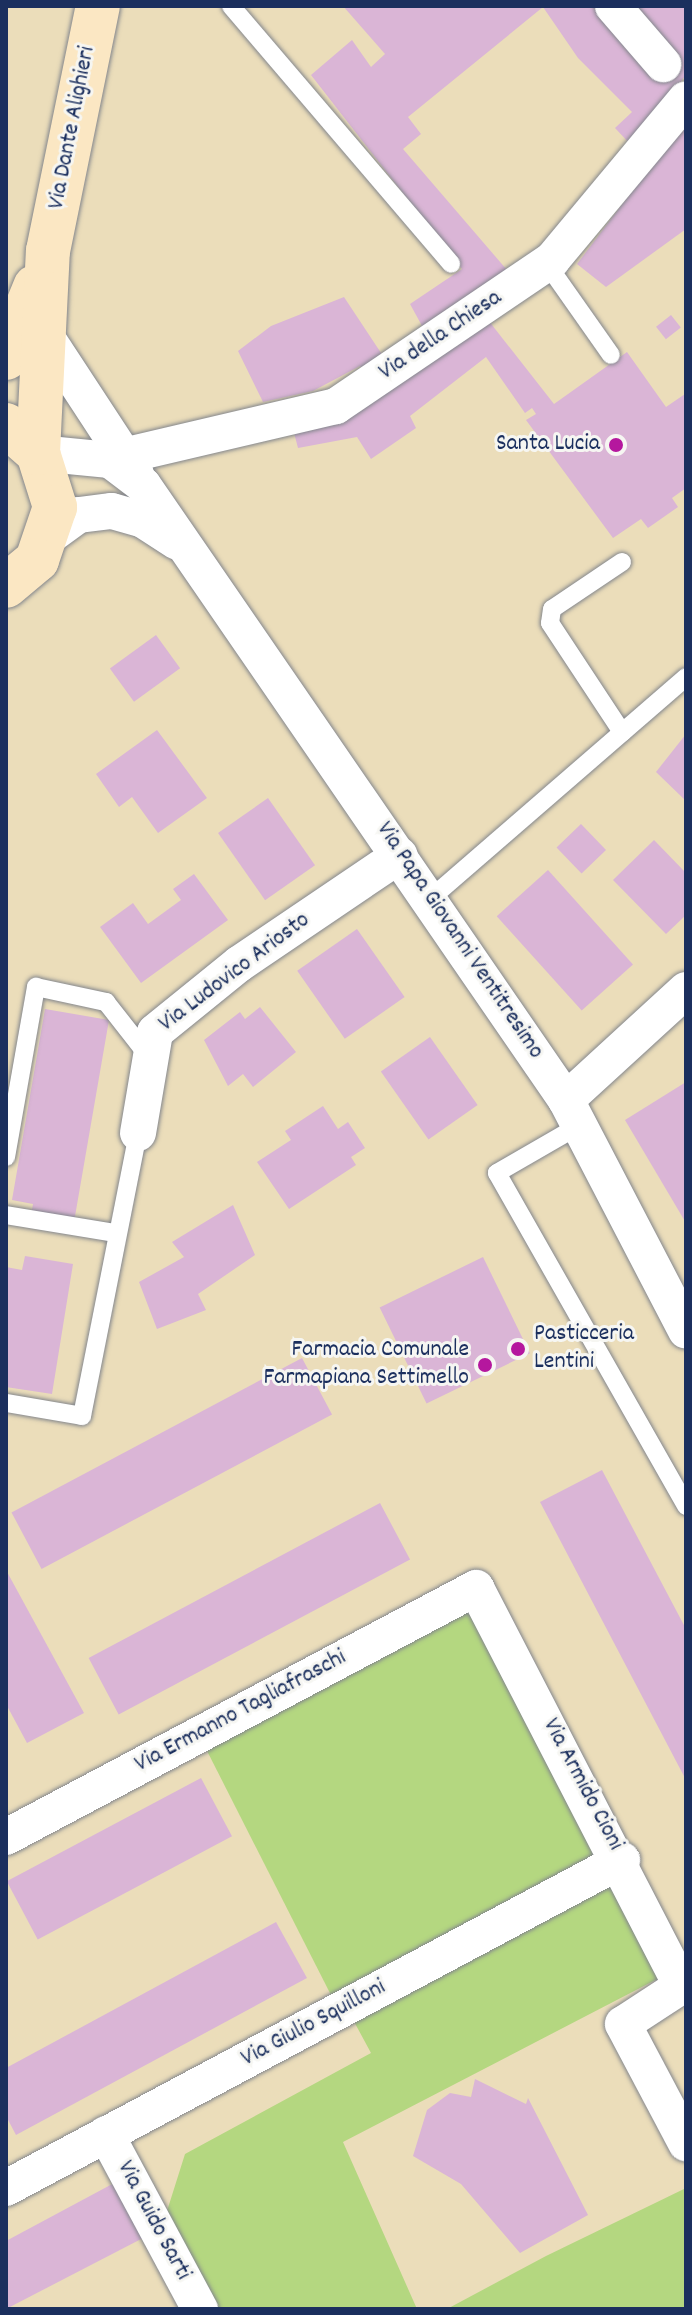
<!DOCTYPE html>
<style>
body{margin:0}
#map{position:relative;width:692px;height:2315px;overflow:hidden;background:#ebddba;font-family:Dekko,sans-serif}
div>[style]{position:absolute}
.green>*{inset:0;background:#b4d780}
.building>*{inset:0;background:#dab5d6;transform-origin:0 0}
.roads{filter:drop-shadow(0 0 2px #83868c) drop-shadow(0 0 2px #83868c)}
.lane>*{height:18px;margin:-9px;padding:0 9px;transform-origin:9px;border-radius:9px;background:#fff}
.street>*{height:36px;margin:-18px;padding:0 18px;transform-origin:18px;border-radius:18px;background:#fff}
.secondary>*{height:44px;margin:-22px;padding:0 22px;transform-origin:22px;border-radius:22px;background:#fbe7c3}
.dots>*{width:22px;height:22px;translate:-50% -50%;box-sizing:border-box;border:4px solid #f6f6f2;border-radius:50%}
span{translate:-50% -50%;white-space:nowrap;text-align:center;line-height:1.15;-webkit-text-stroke:6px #f6f6f2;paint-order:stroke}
.street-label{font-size:24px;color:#1b2f5e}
.poi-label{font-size:24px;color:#1b2f5e}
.right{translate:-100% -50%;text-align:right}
.left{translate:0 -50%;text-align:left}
.frame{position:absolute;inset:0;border:8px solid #1b2f5e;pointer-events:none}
</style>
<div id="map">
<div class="green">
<div style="clip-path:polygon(463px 1606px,475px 1610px,597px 1860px,334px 2001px,203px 1743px)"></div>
<div style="clip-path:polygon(616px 1877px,667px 1974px,343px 2142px,417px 2309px,219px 2309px,167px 2211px,185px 2154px,371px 2053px,351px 2016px)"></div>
<div style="clip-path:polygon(686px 2188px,686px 2309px,447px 2309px,546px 2256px)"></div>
</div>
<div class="building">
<div style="clip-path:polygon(343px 6px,686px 6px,686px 75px,631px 145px,615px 128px,632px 112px,578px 58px,543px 7px,408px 117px,421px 134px,403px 149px,513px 277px,427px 335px,410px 304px,462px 269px,311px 75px,352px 40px,371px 67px,385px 54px)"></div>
<div style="clip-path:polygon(686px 120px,686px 229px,606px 287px,577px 264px)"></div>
<div style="clip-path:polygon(344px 297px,385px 359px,366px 374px,360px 366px,313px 391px,263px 402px,238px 351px,271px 326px)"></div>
<div style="left:671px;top:315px;width:16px;height:19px;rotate:52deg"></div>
<div style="clip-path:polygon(485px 316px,554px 404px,627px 352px,666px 407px,685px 394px,686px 488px,672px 498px,678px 507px,648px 528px,641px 519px,613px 538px,526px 420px,536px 414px,532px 408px,525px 413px,486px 357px,410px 416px,416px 428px,371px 459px,357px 437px,298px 448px,293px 429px)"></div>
<div style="left:156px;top:635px;width:41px;height:57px;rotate:54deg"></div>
<div style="clip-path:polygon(157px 730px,207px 798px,158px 833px,132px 797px,119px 807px,96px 774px)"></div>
<div style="clip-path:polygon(686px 734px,686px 801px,656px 772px)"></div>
<div style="left:268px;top:798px;width:82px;height:61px;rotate:55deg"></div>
<div style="left:581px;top:824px;width:36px;height:34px;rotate:46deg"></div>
<div style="clip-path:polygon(654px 840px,686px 873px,686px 915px,666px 934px,613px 880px)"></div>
<div style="left:548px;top:870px;width:127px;height:69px;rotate:48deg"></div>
<div style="clip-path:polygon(194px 874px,228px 920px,141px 983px,100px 927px,133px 903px,148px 924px,181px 900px,173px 889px)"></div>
<div style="left:357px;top:929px;width:83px;height:73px;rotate:55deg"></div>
<div style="clip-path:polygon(260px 1007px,296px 1052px,253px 1087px,243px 1074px,228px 1086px,204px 1040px,240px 1012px,245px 1019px)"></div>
<div style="clip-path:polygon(45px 1009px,109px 1020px,74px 1222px,31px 1215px,33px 1204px,12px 1200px)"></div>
<div style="left:430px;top:1037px;width:83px;height:60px;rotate:55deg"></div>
<div style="clip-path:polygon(686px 1082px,686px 1223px,625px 1120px)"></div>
<div style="clip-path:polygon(323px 1106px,338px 1129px,348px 1122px,365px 1148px,351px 1157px,356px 1165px,289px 1209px,257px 1162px,291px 1140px,285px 1131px)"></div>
<div style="clip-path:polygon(233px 1205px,255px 1255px,198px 1294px,206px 1310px,157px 1329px,139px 1282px,184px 1257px,172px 1242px)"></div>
<div style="clip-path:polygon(25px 1256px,73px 1264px,52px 1394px,6px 1387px,6px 1267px,22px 1270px)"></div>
<div style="left:483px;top:1257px;width:107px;height:115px;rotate:64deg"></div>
<div style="left:302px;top:1358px;width:64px;height:329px;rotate:62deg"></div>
<div style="clip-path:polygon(602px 1470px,686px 1629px,686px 1780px,540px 1502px)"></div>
<div style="left:380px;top:1503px;width:64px;height:330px;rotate:62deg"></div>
<div style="clip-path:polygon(6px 1570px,84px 1713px,27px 1743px,6px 1704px)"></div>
<div style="left:201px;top:1778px;width:66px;height:220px;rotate:62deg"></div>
<div style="clip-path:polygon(276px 1922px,307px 1978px,16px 2135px,6px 2116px,6px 2068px)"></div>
<div style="clip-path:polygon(475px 2079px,526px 2104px,528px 2098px,588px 2215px,520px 2253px,461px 2184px,413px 2156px,427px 2110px,450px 2093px,471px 2097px)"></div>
<div style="clip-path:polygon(116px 2182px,145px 2237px,6px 2309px,6px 2241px)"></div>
</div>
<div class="roads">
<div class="lane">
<div style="left:231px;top:6px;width:339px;rotate:49.5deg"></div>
<div style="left:547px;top:264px;width:111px;rotate:54.9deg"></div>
<div style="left:622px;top:562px;width:84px;rotate:146.1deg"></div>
<div style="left:552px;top:609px;width:14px;rotate:98deg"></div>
<div style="left:550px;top:623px;width:131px;rotate:56.6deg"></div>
<div style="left:430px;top:899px;width:339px;rotate:-40.9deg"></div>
<div style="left:580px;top:1125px;width:96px;rotate:150deg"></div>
<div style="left:497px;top:1173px;width:383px;rotate:60.4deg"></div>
<div style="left:6px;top:1157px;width:173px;rotate:-80deg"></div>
<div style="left:36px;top:987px;width:72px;rotate:12.1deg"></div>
<div style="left:106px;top:1002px;width:65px;rotate:51.9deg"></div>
<div style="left:6px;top:1215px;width:110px;rotate:9.4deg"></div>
<div style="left:6px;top:1403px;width:77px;rotate:9.7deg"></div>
<div style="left:82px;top:1416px;width:288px;rotate:-78.8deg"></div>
</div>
<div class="street">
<div style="left:613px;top:6px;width:77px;rotate:49.2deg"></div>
<div style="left:45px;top:335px;width:166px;rotate:56.8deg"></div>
<div style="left:38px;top:453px;width:72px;rotate:5.6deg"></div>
<div style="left:110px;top:460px;width:41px;rotate:37.1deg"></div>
<div style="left:143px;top:485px;width:746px;rotate:55.48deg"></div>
<div style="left:566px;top:1100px;width:260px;rotate:62.5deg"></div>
<div style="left:123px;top:456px;width:219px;rotate:-13.2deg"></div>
<div style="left:336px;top:406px;width:261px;rotate:-34.1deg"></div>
<div style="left:552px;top:260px;width:209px;rotate:-50.2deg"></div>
<div style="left:51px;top:535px;width:34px;rotate:-36deg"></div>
<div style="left:79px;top:515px;width:33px;rotate:-7deg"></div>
<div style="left:112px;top:511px;width:32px;rotate:16deg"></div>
<div style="left:143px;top:520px;width:40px;rotate:32.9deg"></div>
<div style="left:566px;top:1100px;width:163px;rotate:-42.5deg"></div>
<div style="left:138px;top:1133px;width:102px;rotate:-80.4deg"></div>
<div style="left:155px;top:1032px;width:108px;rotate:-39deg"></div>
<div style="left:239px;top:964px;width:194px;rotate:-34.1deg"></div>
<div style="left:6px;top:1837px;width:532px;rotate:-27.91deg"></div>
<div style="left:476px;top:1588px;width:448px;rotate:62.7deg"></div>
<div style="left:686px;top:1983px;width:75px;rotate:146.9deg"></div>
<div style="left:623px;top:2024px;width:135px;rotate:62.1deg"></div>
<div style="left:106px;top:2134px;width:199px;rotate:61.8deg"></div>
<div style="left:6px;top:2188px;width:698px;rotate:-28.03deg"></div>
</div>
<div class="secondary">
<div style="left:6px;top:358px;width:77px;rotate:-67.8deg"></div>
<div style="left:6px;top:425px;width:43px;rotate:41.2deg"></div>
<div style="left:38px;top:453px;width:57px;rotate:72.5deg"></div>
<div style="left:55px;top:507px;width:56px;rotate:108.8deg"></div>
<div style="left:37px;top:560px;width:40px;rotate:140deg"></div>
<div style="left:38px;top:453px;width:202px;rotate:-87.2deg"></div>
<div style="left:48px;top:251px;width:250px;rotate:-78.5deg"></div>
</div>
</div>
<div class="dots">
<div style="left:616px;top:445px;background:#b5179e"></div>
<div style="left:518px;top:1349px;background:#b5179e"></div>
<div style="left:485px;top:1365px;background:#b5179e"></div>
</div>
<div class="street-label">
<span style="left:73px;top:128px;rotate:-79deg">Via Dante Alighieri</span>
<span style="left:441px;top:336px;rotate:-34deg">Via della Chiesa</span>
<span style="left:459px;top:941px;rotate:56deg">Via Papa Giovanni Ventitresimo</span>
<span style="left:235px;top:973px;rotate:-37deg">Via Ludovico Ariosto</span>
<span style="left:241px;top:1712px;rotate:-28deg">Via Ermanno Tagliafraschi</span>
<span style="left:582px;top:1785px;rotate:62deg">Via Armido Cioni</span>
<span style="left:314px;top:2024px;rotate:-28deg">Via Giulio Squilloni</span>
<span style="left:153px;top:2221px;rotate:62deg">Via Guido Sarti</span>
</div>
<div class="poi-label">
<span class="right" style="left:600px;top:445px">Santa Lucia</span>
<span class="left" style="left:534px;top:1349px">Pasticceria<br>Lentini</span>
<span class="right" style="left:469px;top:1365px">Farmacia Comunale<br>Farmapiana Settimello</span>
</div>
<div class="frame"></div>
</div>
